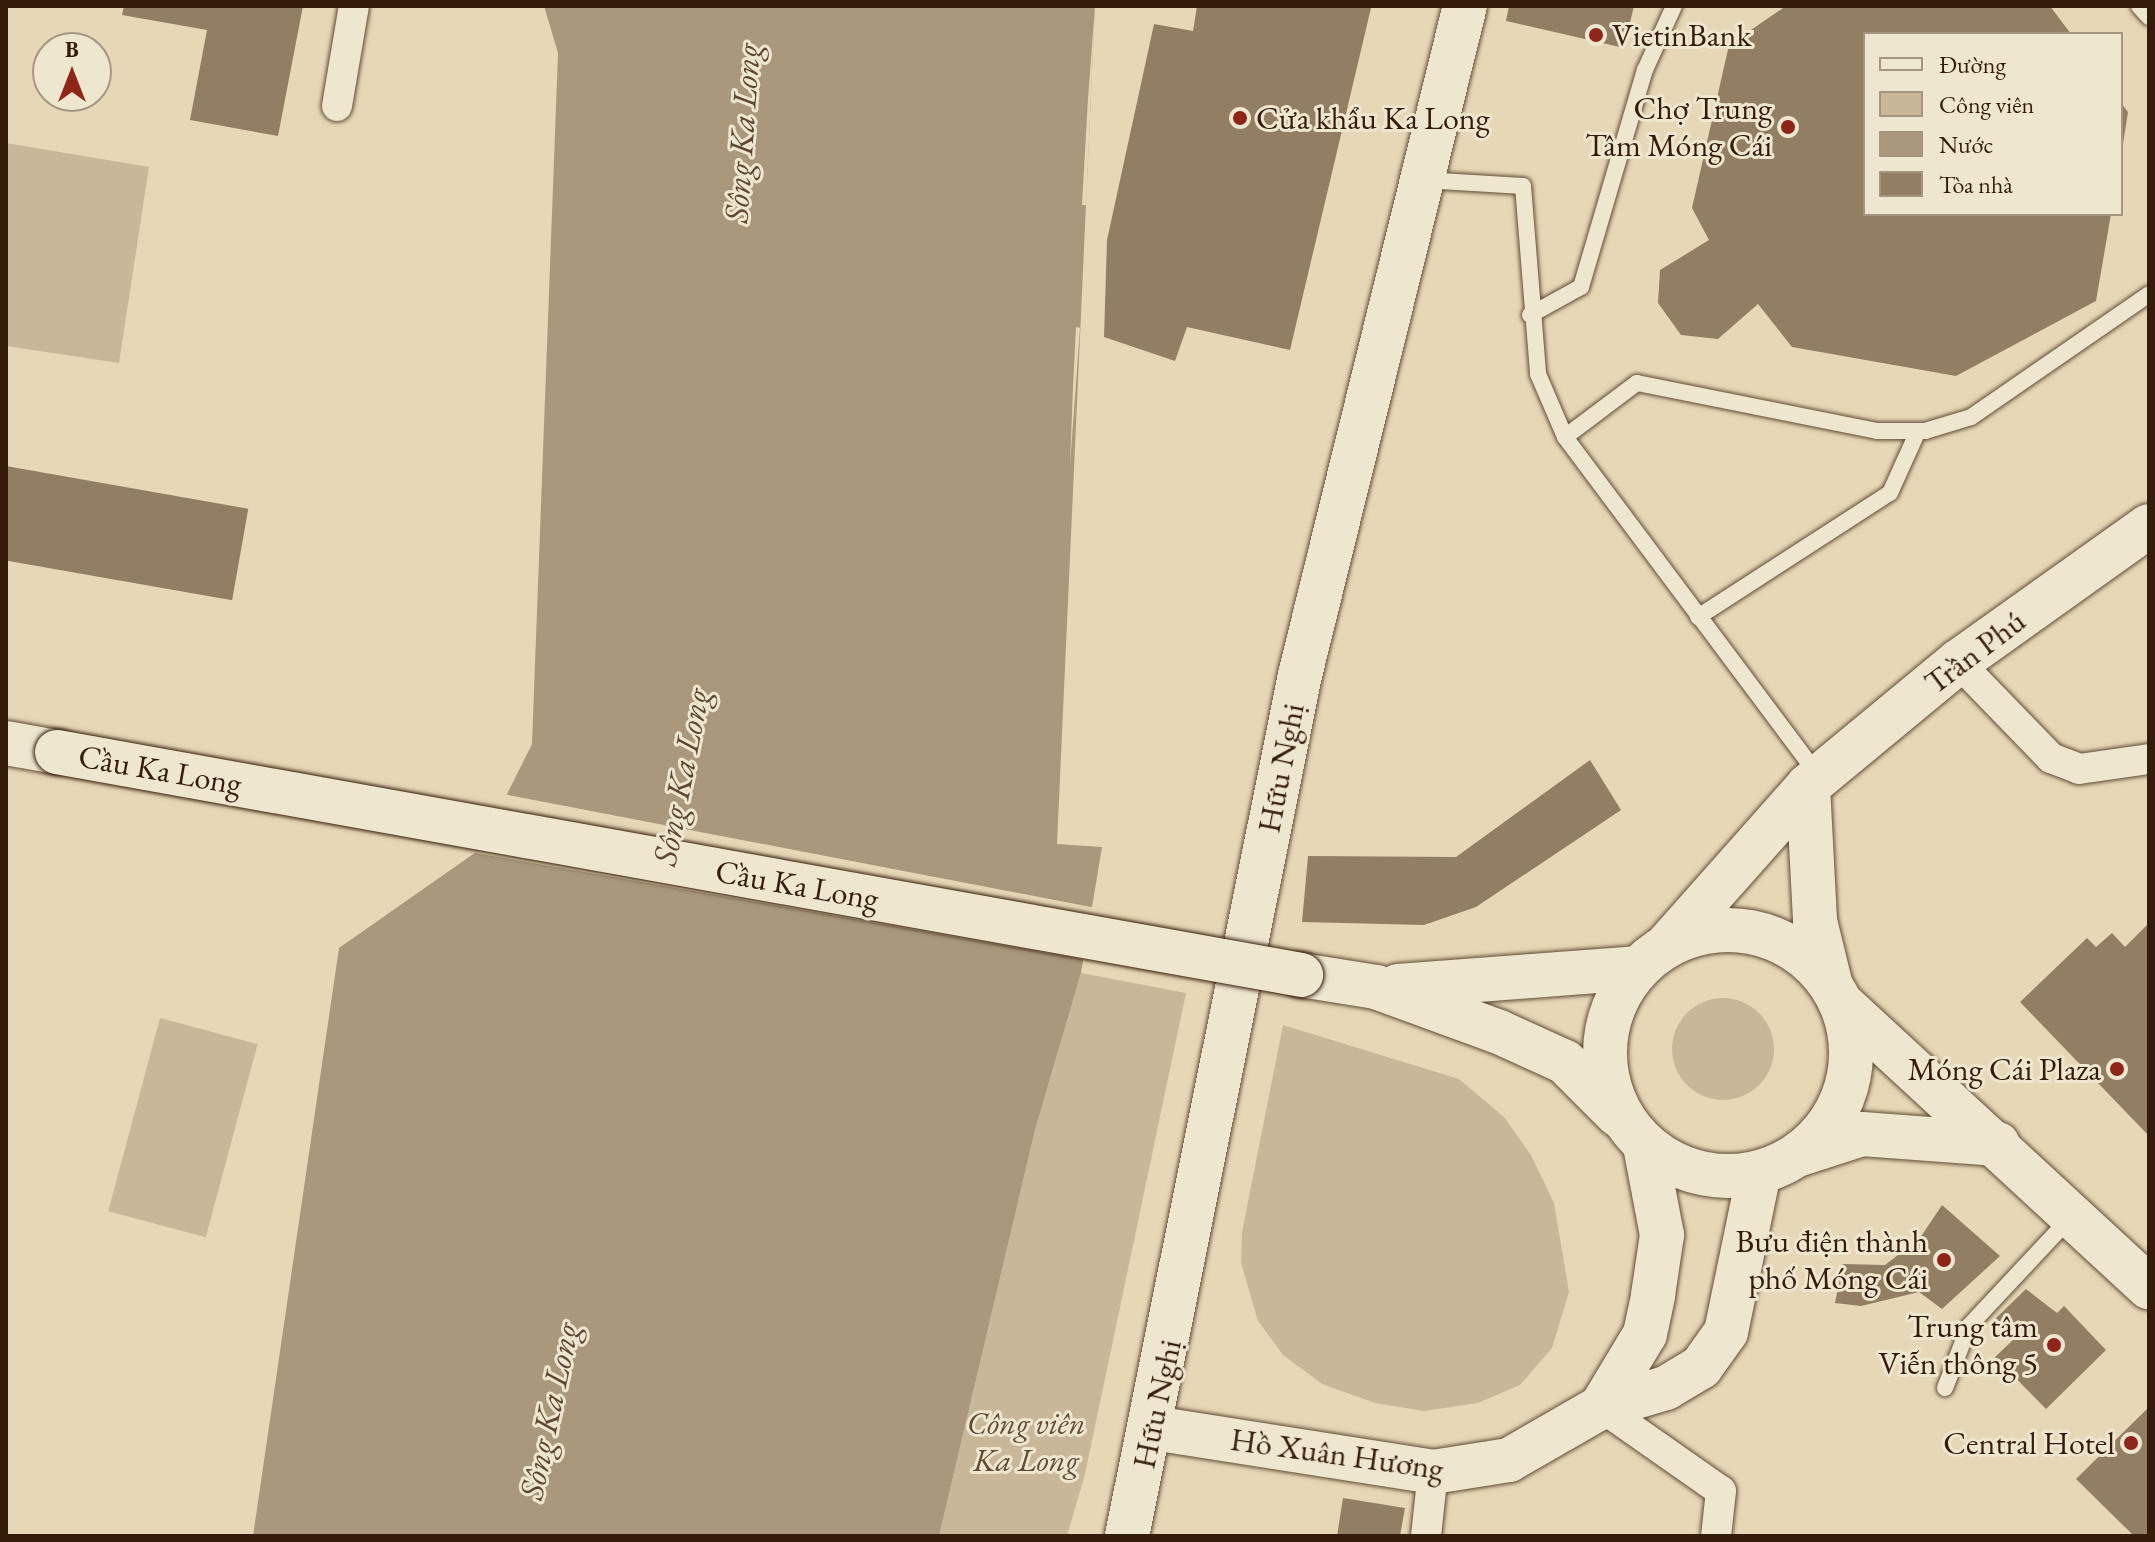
<!DOCTYPE html>
<meta charset="utf-8">
<style>
body{margin:0}
#map{position:relative;width:2155px;height:1542px;overflow:hidden;background:#e6d8b6;font-family:"EB Garamond",serif}
div>[style]{position:absolute}
.green>*{inset:0;background:#c8b899;transform-origin:0 0}
.round{border-radius:50%}
.water>*{inset:0;background:#aa987c}
.pier>*{inset:0;background:#e6d8b6}
.building>*{inset:0;background:#917e63;transform-origin:0 0}
.roads{filter:drop-shadow(0 0 2px #614b35) drop-shadow(0 0 2px #614b35)}
.lane>*{height:16px;margin:-8px;padding:0 8px;transform-origin:8px;border-radius:8px;background:#efe6d0}
.street>*{height:30px;margin:-15px;padding:0 15px;transform-origin:15px;border-radius:15px;background:#efe6d0}
.secondary>*{height:44px;margin:-22px;padding:0 22px;transform-origin:22px;border-radius:22px;background:#efe6d0}
.secondary>.ring{margin:-22px;padding:0;box-sizing:content-box;background:none;border:44px solid #efe6d0;border-radius:50%}
.bridges{filter:drop-shadow(0 0 2px #351c0a) drop-shadow(0 0 2px #351c0a)}
.secondary-bridge>*{height:44px;margin:-22px;padding:0 22px;transform-origin:22px;border-radius:22px;background:#efe6d0}
.dots>*{width:22px;height:22px;translate:-50% -50%;box-sizing:border-box;border:4px solid #efe6d0;border-radius:50%}
span{translate:-50% -50%;white-space:nowrap;text-align:center;line-height:1.15;-webkit-text-stroke:6px #efe6d0;paint-order:stroke}
.poi-label{font-size:32px;color:#351c0a}
.left{translate:0 -50%;text-align:left}
.right{translate:-100% -50%;text-align:right}
.street-label{font-size:32px;color:#351c0a}
.park-label{font-size:32px;color:#614b35;font-style:italic}
.water-label{font-size:34px;color:#5e4732;font-style:italic}
.frame{position:absolute;inset:0;border:8px solid #351c0a;pointer-events:none}
.legend{position:absolute;left:1863px;top:32px;width:260px;height:184px;box-sizing:border-box;background:#efe6d0;border:2px solid #a59581;margin:0;padding:10px 14px;list-style:none;font-size:24px;color:#351c0a}
.legend li{display:flex;align-items:center;gap:16px;height:40px}
.legend b{width:40px;border:2px solid #a59581}
.north{position:absolute;left:32px;top:32px;width:80px;height:80px;box-sizing:border-box;background:#efe6d0;border:2px solid #a59581;border-radius:50%;rotate:0deg;font-size:22px;font-weight:700;line-height:32px;text-align:center;color:#351c0a}
.north::after{content:'';display:block;margin:auto;width:28px;height:36px;background:#8f2418;clip-path:polygon(50% 0,100% 100%,50% 72%,0 100%)}
</style>
<div id="map">
<div class="green">
<div style="clip-path:polygon(6px 143px,149px 167px,119px 363px,6px 346px)"></div>
<div style="clip-path:polygon(1081px 973px,1186px 993px,1085px 1474px,1067px 1536px,939px 1536px,1035px 1130px)"></div>
<div class="round" style="left:1672px;top:998px;width:102px;height:102px"></div>
<div style="left:160px;top:1018px;width:101px;height:200px;rotate:15deg"></div>
<div style="clip-path:polygon(1283px 1025px,1459px 1079px,1504px 1117px,1531px 1155px,1554px 1203px,1569px 1292px,1552px 1348px,1520px 1385px,1478px 1403px,1424px 1411px,1375px 1403px,1322px 1384px,1283px 1355px,1258px 1321px,1241px 1263px,1242px 1232px)"></div>
</div>
<div class="water">
<div style="clip-path:polygon(544px 6px,1095px 6px,1057px 844px,1102px 847px,1081px 973px,1035px 1130px,939px 1536px,253px 1536px,339px 948px,479px 850px,532px 744px,558px 53px)"></div>
</div>
<div class="pier">
<div style="clip-path:polygon(1095px 6px,1086px 205px,1082px 205px,1088px 99px)"></div>
<div style="clip-path:polygon(1076px 327px,1080px 328px,1070px 465px,1073px 387px)"></div>
<div style="clip-path:polygon(503px 794px,1096px 908px,1087px 960px,470px 852px)"></div>
</div>
<div class="building">
<div style="clip-path:polygon(124px 6px,303px 6px,278px 136px,190px 120px,207px 30px,122px 15px)"></div>
<div style="clip-path:polygon(1197px 6px,1371px 8px,1290px 350px,1187px 327px,1175px 361px,1104px 337px,1107px 240px,1154px 24px,1193px 31px)"></div>
<div style="clip-path:polygon(1509px 6px,1634px 6px,1624px 48px,1506px 21px)"></div>
<div style="clip-path:polygon(1786px 6px,2050px 6px,2071px 34px,1865px 34px,1865px 214px,2111px 214px,2096px 301px,1956px 376px,1792px 347px,1758px 304px,1718px 339px,1681px 335px,1658px 303px,1660px 270px,1709px 240px,1692px 208px,1729px 45px)"></div>
<div style="clip-path:polygon(2121px 103px,2128px 112px,2123px 144px,2121px 144px)"></div>
<div style="left:6px;top:466px;width:246px;height:93px;rotate:10deg"></div>
<div style="clip-path:polygon(1590px 760px,1621px 810px,1476px 907px,1424px 925px,1302px 922px,1308px 856px,1456px 857px)"></div>
<div style="clip-path:polygon(2149px 923px,2149px 1136px,2020px 1002px,2087px 938px,2096px 947px,2112px 933px,2125px 947px)"></div>
<div style="clip-path:polygon(1942px 1205px,2000px 1256px,1942px 1309px,1919px 1292px,1861px 1306px,1835px 1303px,1843px 1264px,1885px 1265px,1920px 1238px)"></div>
<div style="clip-path:polygon(2026px 1289px,2057px 1313px,2064px 1306px,2106px 1350px,2046px 1409px,1995px 1357px,2013px 1340px,1994px 1320px)"></div>
<div style="clip-path:polygon(2149px 1407px,2149px 1536px,2134px 1536px,2076px 1479px)"></div>
<div style="clip-path:polygon(1343px 1498px,1405px 1508px,1400px 1536px,1337px 1536px)"></div>
</div>
<div class="roads">
<div class="lane">
<div style="left:2139px;top:6px;width:15px;rotate:48deg"></div>
<div style="left:1423px;top:180px;width:100px;rotate:3.4deg"></div>
<div style="left:1523px;top:186px;width:189px;rotate:85.4deg"></div>
<div style="left:1538px;top:374px;width:69px;rotate:66.8deg"></div>
<div style="left:1565px;top:437px;width:424px;rotate:53.2deg"></div>
<div style="left:1530px;top:315px;width:58px;rotate:-28.8deg"></div>
<div style="left:1581px;top:287px;width:226px;rotate:-73.6deg"></div>
<div style="left:1645px;top:70px;width:70px;rotate:-65.6deg"></div>
<div style="left:1565px;top:437px;width:90px;rotate:-36.9deg"></div>
<div style="left:1637px;top:383px;width:245px;rotate:11.3deg"></div>
<div style="left:1877px;top:431px;width:48px"></div>
<div style="left:1925px;top:431px;width:48px;rotate:-16.9deg"></div>
<div style="left:1971px;top:417px;width:216px;rotate:-34.6deg"></div>
<div style="left:1698px;top:617px;width:229px;rotate:-32.9deg"></div>
<div style="left:1890px;top:493px;width:68px;rotate:-65.7deg"></div>
<div style="left:1945px;top:1388px;width:66px;rotate:-68.8deg"></div>
<div style="left:1969px;top:1326px;width:151px;rotate:-46.9deg"></div>
</div>
<div class="street">
<div style="left:337px;top:106px;width:101px;rotate:-80.4deg"></div>
<div style="left:1958px;top:662px;width:134px;rotate:45.9deg"></div>
<div style="left:2051px;top:758px;width:30px;rotate:21deg"></div>
<div style="left:2079px;top:769px;width:71px;rotate:-8.1deg"></div>
<div style="left:1601px;top:1407px;width:146px;rotate:35deg"></div>
<div style="left:1721px;top:1491px;width:45px;rotate:96.3deg"></div>
<div style="left:1426px;top:1536px;width:64px;rotate:-83.8deg"></div>
</div>
<div class="secondary">
<div style="left:6px;top:743px;width:52px;rotate:10deg"></div>
<div style="left:1808px;top:786px;width:135px;rotate:87deg"></div>
<div style="left:1815px;top:921px;width:63px;rotate:76.2deg"></div>
<div class="ring" style="left:1605px;top:930px;width:202px;height:202px"></div>
<div style="left:1667px;top:945px;width:213px;rotate:-48.4deg"></div>
<div style="left:1808px;top:786px;width:195px;rotate:-39.6deg"></div>
<div style="left:1958px;top:662px;width:234px;rotate:-35.5deg"></div>
<div style="left:1301px;top:975px;width:76px;rotate:9.1deg"></div>
<div style="left:1376px;top:987px;width:131px;rotate:20.1deg"></div>
<div style="left:1499px;top:1032px;width:72px;rotate:24.4deg"></div>
<div style="left:1565px;top:1062px;width:75px;rotate:45deg"></div>
<div style="left:1398px;top:986px;width:239px;rotate:-4.3deg"></div>
<div style="left:1842px;top:1004px;width:418px;rotate:42.7deg"></div>
<div style="left:1800px;top:1154px;width:65px;rotate:-17.9deg"></div>
<div style="left:1862px;top:1134px;width:136px;rotate:4.2deg"></div>
<div style="left:1601px;top:1407px;width:85px;rotate:-58.9deg"></div>
<div style="left:1645px;top:1334px;width:40px;rotate:-78deg"></div>
<div style="left:1653px;top:1295px;width:61px;rotate:-81.5deg"></div>
<div style="left:1662px;top:1235px;width:91px;rotate:-100.8deg"></div>
<div style="left:1153px;top:1428px;width:283px;rotate:8.9deg"></div>
<div style="left:1433px;top:1472px;width:77px;rotate:-9deg"></div>
<div style="left:1509px;top:1460px;width:106px;rotate:-29.9deg"></div>
<div style="left:1601px;top:1407px;width:68px;rotate:-16.3deg"></div>
<div style="left:1666px;top:1388px;width:41px;rotate:-31deg"></div>
<div style="left:1701px;top:1367px;width:43px;rotate:-54.5deg"></div>
<div style="left:1726px;top:1332px;width:162px;rotate:-78.3deg"></div>
<div style="left:1127px;top:1536px;width:878px;rotate:-78.64deg"></div>
<div style="left:1300px;top:675px;width:689px;rotate:-76.15deg"></div>
</div>
</div>
<div class="bridges">
<div class="secondary-bridge">
<div style="left:57px;top:752px;width:1264px;rotate:10.16deg"></div>
</div>
</div>
<div class="dots">
<div style="left:1596px;top:35px;background:#8f2418"></div>
<div style="left:1240px;top:118px;background:#8f2418"></div>
<div style="left:1788px;top:127px;background:#8f2418"></div>
<div style="left:2117px;top:1069px;background:#8f2418"></div>
<div style="left:1944px;top:1260px;background:#8f2418"></div>
<div style="left:2054px;top:1345px;background:#8f2418"></div>
<div style="left:2131px;top:1443px;background:#8f2418"></div>
</div>
<div class="poi-label">
<span class="left" style="left:1612px;top:35px">VietinBank</span>
<span class="right" style="left:1772px;top:127px">Chợ Trung<br>Tâm Móng Cái</span>
<span class="left" style="left:1256px;top:118px">Cửa khẩu Ka Long</span>
<span class="right" style="left:2101px;top:1069px">Móng Cái Plaza</span>
<span class="right" style="left:1928px;top:1260px">Bưu điện thành<br>phố Móng Cái</span>
<span class="right" style="left:2038px;top:1345px">Trung tâm<br>Viễn thông 5</span>
<span class="right" style="left:2115px;top:1443px">Central Hotel</span>
</div>
<div class="street-label">
<span style="left:1975px;top:652px;rotate:-37deg">Trần Phú</span>
<span style="left:1281px;top:768px;rotate:-79deg">Hữu Nghị</span>
<span style="left:160px;top:770px;rotate:10deg">Cầu Ka Long</span>
<span style="left:797px;top:885px;rotate:10deg">Cầu Ka Long</span>
<span style="left:1157px;top:1404px;rotate:-78deg">Hữu Nghị</span>
<span style="left:1337px;top:1454px;rotate:8deg">Hồ Xuân Hương</span>
</div>
<div class="park-label">
<span style="left:1026px;top:1442px">Công viên<br>Ka Long</span>
</div>
<div class="water-label">
<span style="left:742px;top:133px;rotate:-86deg">Sông Ka Long</span>
<span style="left:681px;top:777px;rotate:-79deg">Sông Ka Long</span>
<span style="left:549px;top:1411px;rotate:-78deg">Sông Ka Long</span>
</div>
<div class="frame"></div>
<ul class="legend">
<li><b style="height:10px;background:#efe6d0"></b>Đường</li>
<li><b style="height:22px;background:#c8b899"></b>Công viên</li>
<li><b style="height:22px;background:#aa987c"></b>Nước</li>
<li><b style="height:22px;background:#917e63"></b>Tòa nhà</li>
</ul>
<div class="north">B</div>
</div>
